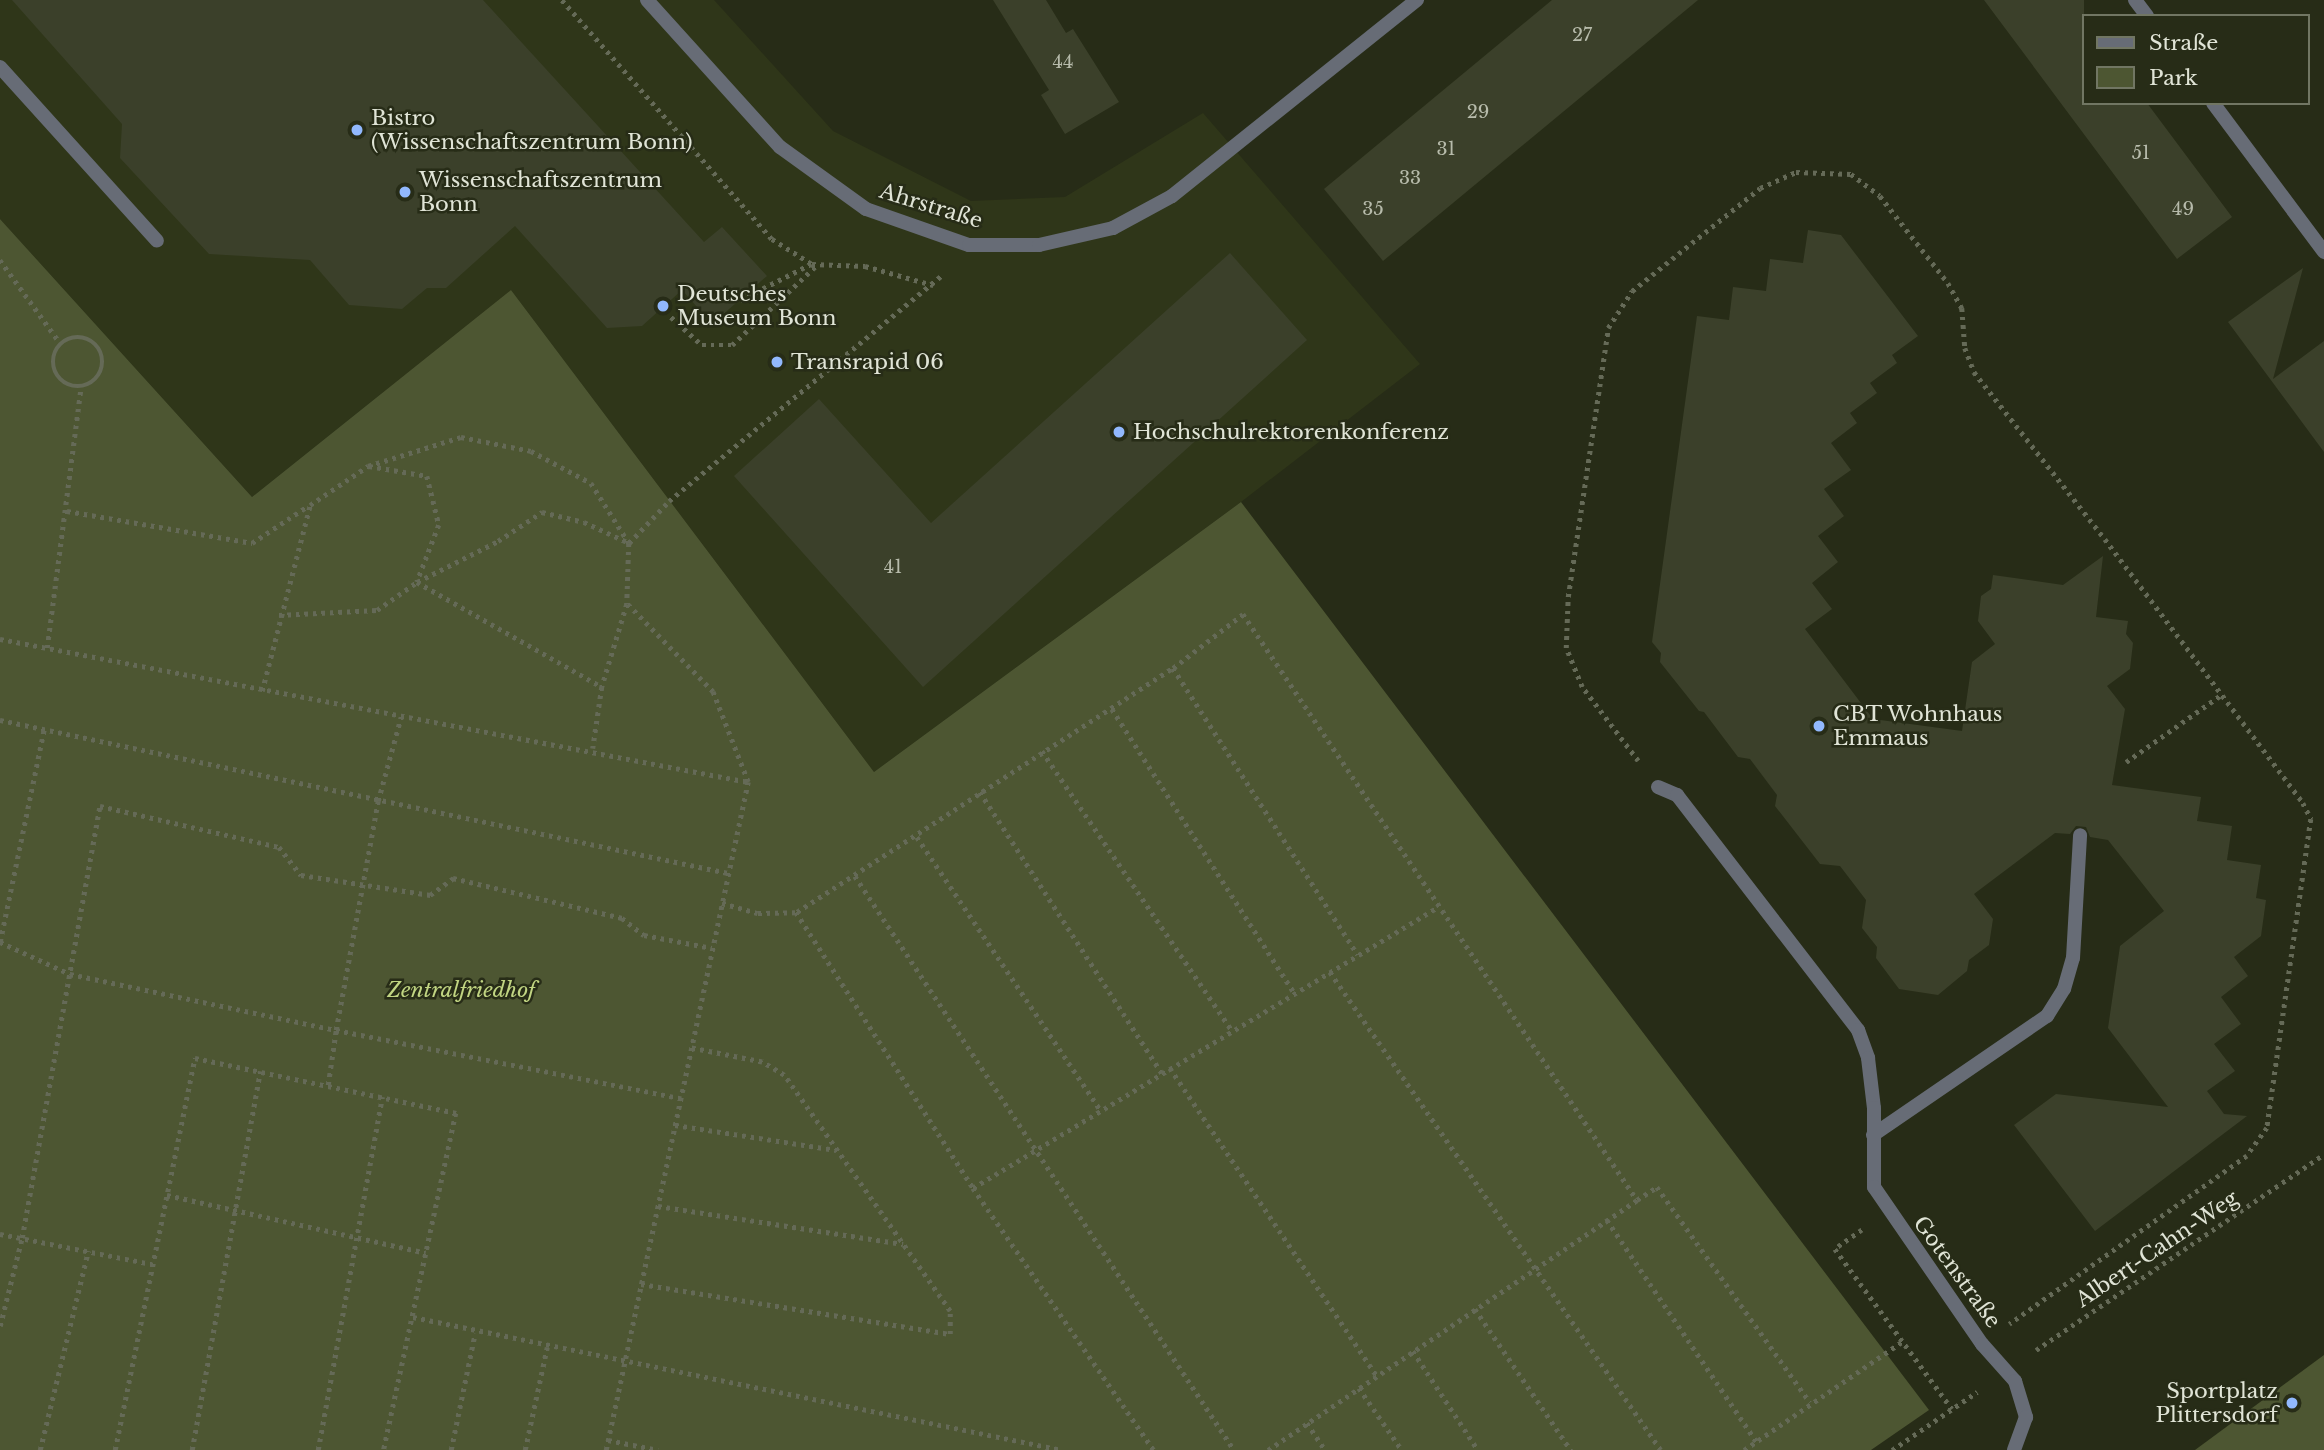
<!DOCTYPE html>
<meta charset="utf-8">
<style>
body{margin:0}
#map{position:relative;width:2324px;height:1450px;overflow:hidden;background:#272c17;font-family:"Libre Baskerville",serif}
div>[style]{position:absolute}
.built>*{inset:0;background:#2f3619}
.green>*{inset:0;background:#4d5632}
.building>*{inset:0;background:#3b402a}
.path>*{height:4.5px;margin-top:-2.25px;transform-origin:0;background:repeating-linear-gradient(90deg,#656a57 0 3.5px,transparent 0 8.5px)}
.path>.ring{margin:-2.25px;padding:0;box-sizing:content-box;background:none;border:4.5px solid #656a57;border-radius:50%}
.service>*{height:14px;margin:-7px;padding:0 7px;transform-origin:7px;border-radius:7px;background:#676c76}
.minor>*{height:14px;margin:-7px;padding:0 7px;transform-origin:7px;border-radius:7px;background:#676c76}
.dots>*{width:19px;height:19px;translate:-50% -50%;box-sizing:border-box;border:4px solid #272c17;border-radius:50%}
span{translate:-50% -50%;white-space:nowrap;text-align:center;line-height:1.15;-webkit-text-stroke:5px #272c17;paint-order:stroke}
.number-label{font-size:18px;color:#b7bbab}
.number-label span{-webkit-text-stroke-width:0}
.poi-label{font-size:21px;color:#e0e4d6}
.left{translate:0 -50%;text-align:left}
.right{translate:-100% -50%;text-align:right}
.street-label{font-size:21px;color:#e0e4d6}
.park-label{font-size:21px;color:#c1d582;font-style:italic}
.legend{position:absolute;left:2082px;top:14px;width:228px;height:91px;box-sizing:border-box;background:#272c17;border:2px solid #717663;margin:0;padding:9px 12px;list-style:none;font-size:21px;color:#e0e4d6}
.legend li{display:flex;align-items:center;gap:14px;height:35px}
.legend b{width:35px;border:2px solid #717663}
</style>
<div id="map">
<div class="built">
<div style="clip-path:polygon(0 0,714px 0,833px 131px,971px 201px,1065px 197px,1203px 113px,1420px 364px,1241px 502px,874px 772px,511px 290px,252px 497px,0 219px)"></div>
</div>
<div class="green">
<div style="clip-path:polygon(0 219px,252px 497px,511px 290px,874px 772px,1241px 502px,1929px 1410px,1871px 1450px,0 1450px)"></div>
<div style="clip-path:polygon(2324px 1355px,2324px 1450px,2195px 1450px)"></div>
</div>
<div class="building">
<div style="clip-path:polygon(12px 0,483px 0,704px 242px,722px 227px,767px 276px,712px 324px,682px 290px,642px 326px,607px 328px,515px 226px,446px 288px,427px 288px,402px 309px,349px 305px,310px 260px,209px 254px,120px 158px,122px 124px)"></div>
<div style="clip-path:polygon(993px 0,1046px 0,1066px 33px,1073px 29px,1119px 102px,1065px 134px,1041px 95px,1049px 90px)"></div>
<div style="clip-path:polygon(1552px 0,1698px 0,1383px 261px,1324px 189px)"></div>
<div style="clip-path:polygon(1984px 0,2084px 0,2084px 103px,2147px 103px,2232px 217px,2177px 259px)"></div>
<div style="clip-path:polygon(1808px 230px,1841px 235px,1918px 336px,1892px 355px,1897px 363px,1870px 383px,1877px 393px,1850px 413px,1857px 423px,1831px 443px,1851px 470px,1824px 489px,1844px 516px,1818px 536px,1838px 562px,1812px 583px,1832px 609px,1805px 629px,1873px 719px,1962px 731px,1972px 662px,1995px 644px,1978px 621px,1981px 596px,1991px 589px,1993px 575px,2063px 585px,2103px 556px,2096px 617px,2128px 621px,2126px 634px,2133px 643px,2130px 669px,2107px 686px,2125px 709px,2112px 785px,2201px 797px,2197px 821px,2232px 826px,2227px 860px,2261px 865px,2256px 898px,2266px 900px,2261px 936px,2234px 957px,2248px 976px,2221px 997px,2241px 1024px,2214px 1044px,2235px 1071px,2207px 1091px,2224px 1114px,2247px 1116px,2095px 1231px,2014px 1125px,2056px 1094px,2168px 1107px,2108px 1028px,2120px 946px,2164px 911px,2108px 840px,2090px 837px,2086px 827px,2076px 826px,2070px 834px,2055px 833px,1974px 894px,1993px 919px,1989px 945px,1969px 960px,1967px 971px,1938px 995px,1899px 989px,1876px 958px,1877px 947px,1862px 928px,1866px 900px,1840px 866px,1820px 864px,1775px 806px,1777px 795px,1750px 759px,1738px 757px,1704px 712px,1699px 711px,1660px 662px,1661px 653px,1652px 642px,1697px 316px,1729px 320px,1733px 287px,1766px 291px,1770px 259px,1803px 263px)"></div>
<div style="clip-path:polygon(1230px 253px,1307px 340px,923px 687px,734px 476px,819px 399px,931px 523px)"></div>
<div style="clip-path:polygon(2303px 268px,2273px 379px,2324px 341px,2324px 452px,2228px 322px)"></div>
</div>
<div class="path">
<div style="left:562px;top:0;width:318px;rotate:48.7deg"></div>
<div style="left:772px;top:239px;width:47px;rotate:32deg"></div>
<div style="left:812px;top:264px;width:53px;rotate:2.2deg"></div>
<div style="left:865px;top:266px;width:71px;rotate:15.6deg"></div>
<div style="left:0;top:260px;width:102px;rotate:54.1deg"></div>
<div style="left:740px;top:300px;width:80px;rotate:-26.9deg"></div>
<div style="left:671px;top:317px;width:42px;rotate:42.1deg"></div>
<div style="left:702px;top:345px;width:30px"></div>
<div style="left:732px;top:345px;width:118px;rotate:-43.3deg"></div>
<div class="ring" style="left:53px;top:337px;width:45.5px;height:45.5px"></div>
<div style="left:369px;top:466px;width:59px;rotate:9.8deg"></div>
<div style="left:427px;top:476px;width:50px;rotate:76.2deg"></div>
<div style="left:439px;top:525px;width:61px;rotate:111.1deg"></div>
<div style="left:417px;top:582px;width:213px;rotate:29.6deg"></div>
<div style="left:67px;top:511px;width:188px;rotate:9.8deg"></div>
<div style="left:252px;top:543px;width:67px;rotate:-33.5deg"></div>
<div style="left:279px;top:615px;width:98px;rotate:-2.9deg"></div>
<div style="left:377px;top:610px;width:49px;rotate:-35deg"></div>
<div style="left:417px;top:582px;width:91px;rotate:-26.8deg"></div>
<div style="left:498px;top:541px;width:53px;rotate:-33.4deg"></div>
<div style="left:542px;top:512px;width:43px;rotate:13.4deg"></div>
<div style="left:584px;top:522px;width:50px;rotate:25deg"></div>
<div style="left:629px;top:543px;width:58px;rotate:-46.4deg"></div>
<div style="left:669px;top:501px;width:356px;rotate:-39.6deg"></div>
<div style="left:0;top:639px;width:762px;rotate:10.82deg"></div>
<div style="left:47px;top:648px;width:263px;rotate:-82.6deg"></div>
<div style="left:1173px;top:668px;width:341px;rotate:57.2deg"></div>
<div style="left:262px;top:691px;width:192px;rotate:-75.5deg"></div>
<div style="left:310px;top:505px;width:70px;rotate:-33.9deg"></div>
<div style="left:368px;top:466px;width:97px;rotate:-17.3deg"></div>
<div style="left:461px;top:437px;width:71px;rotate:11.3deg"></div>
<div style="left:531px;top:451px;width:68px;rotate:28.1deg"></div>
<div style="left:591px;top:483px;width:71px;rotate:57.7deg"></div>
<div style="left:629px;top:543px;width:61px;rotate:91.9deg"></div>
<div style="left:627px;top:604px;width:87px;rotate:106.8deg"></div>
<div style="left:602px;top:687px;width:62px;rotate:98.4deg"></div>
<div style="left:1112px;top:709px;width:337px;rotate:57.3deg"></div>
<div style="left:0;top:720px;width:744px;rotate:11.87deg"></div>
<div style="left:1042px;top:751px;width:338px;rotate:55.8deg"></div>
<div style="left:1638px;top:761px;width:93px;rotate:-127.1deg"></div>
<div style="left:1582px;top:687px;width:42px;rotate:-112.3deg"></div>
<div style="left:1566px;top:648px;width:51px;rotate:-87.8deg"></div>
<div style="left:1568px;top:597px;width:272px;rotate:-81.5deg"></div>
<div style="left:1608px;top:328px;width:44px;rotate:-57deg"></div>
<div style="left:1632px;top:291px;width:164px;rotate:-38.8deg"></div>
<div style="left:1760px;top:188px;width:39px;rotate:-24deg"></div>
<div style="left:1796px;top:172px;width:55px;rotate:2.1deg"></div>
<div style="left:1851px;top:174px;width:36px;rotate:37deg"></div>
<div style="left:1880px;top:196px;width:110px;rotate:52deg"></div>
<div style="left:1948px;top:283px;width:29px;rotate:61deg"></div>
<div style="left:1962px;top:308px;width:40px;rotate:85.7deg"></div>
<div style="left:1965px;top:348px;width:26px;rotate:69deg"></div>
<div style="left:1974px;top:372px;width:212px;rotate:51.9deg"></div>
<div style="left:2105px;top:539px;width:330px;rotate:53.1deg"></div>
<div style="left:2303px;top:803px;width:18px;rotate:63deg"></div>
<div style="left:2311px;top:819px;width:312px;rotate:98.1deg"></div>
<div style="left:2267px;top:1128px;width:34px;rotate:126deg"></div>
<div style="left:2247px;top:1156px;width:291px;rotate:144.7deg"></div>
<div style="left:2126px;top:762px;width:116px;rotate:-35.2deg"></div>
<div style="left:980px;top:792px;width:335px;rotate:57.1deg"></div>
<div style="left:917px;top:837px;width:330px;rotate:56.1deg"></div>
<div style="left:855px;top:876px;width:688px;rotate:56.56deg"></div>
<div style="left:722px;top:903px;width:37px;rotate:16deg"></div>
<div style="left:758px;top:913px;width:39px;rotate:-1deg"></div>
<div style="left:797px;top:912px;width:448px;rotate:-33deg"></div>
<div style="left:1173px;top:668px;width:88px;rotate:-37.6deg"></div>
<div style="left:1243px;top:614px;width:706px;rotate:56.08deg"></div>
<div style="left:1637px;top:1200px;width:24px;rotate:-33deg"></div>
<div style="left:1657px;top:1187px;width:264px;rotate:54.6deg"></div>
<div style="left:796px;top:912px;width:328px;rotate:57.3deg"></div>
<div style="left:973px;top:1188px;width:318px;rotate:55.4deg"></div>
<div style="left:0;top:942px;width:77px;rotate:24.6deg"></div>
<div style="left:70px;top:974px;width:272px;rotate:11.9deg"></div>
<div style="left:336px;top:1030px;width:233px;rotate:-79.6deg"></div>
<div style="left:378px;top:801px;width:87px;rotate:-74.7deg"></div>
<div style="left:0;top:942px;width:217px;rotate:-78.3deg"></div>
<div style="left:1330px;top:972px;width:581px;rotate:55.3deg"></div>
<div style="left:1170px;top:1068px;width:371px;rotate:56.1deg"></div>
<div style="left:328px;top:1085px;width:56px;rotate:-81.7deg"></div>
<div style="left:336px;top:1030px;width:352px;rotate:11.2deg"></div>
<div style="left:675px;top:1125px;width:163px;rotate:8.8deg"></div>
<div style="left:973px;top:1188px;width:543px;rotate:-31.14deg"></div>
<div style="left:167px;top:1195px;width:265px;rotate:12.6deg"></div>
<div style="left:658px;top:1206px;width:248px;rotate:8.8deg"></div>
<div style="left:1607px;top:1220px;width:267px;rotate:56deg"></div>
<div style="left:1862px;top:1230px;width:33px;rotate:145deg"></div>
<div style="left:1835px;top:1249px;width:198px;rotate:53.8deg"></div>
<div style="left:0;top:1234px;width:155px;rotate:11.2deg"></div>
<div style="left:641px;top:1284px;width:313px;rotate:9.2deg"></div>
<div style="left:950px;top:1334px;width:23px;rotate:-90deg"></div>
<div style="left:950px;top:1311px;width:289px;rotate:-125.1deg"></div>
<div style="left:784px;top:1075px;width:26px;rotate:-149deg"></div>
<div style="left:762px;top:1062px;width:72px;rotate:-168.8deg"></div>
<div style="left:1475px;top:1309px;width:171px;rotate:55.8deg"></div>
<div style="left:413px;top:1317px;width:662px;rotate:11.58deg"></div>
<div style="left:0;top:1326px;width:91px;rotate:-76deg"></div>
<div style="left:22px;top:1238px;width:439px;rotate:-79.8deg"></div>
<div style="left:100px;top:806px;width:184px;rotate:12.9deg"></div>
<div style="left:279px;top:847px;width:36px;rotate:52deg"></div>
<div style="left:301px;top:875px;width:131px;rotate:8.8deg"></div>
<div style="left:430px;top:895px;width:29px;rotate:-36deg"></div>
<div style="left:453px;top:878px;width:174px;rotate:13.3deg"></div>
<div style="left:622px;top:918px;width:28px;rotate:38deg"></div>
<div style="left:644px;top:935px;width:69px;rotate:10.8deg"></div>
<div style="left:2036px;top:1350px;width:348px;rotate:-34.2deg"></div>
<div style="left:1413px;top:1351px;width:118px;rotate:56.7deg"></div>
<div style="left:1359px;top:1388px;width:75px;rotate:55.3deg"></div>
<div style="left:1307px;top:1423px;width:32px;rotate:56deg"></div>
<div style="left:608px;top:1440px;width:51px;rotate:11.3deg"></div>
<div style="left:40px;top:1450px;width:205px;rotate:-76.4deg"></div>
<div style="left:115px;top:1450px;width:400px;rotate:-78.5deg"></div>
<div style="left:195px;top:1058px;width:267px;rotate:11.9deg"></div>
<div style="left:456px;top:1113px;width:345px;rotate:102.1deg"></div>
<div style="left:192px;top:1450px;width:385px;rotate:-79.8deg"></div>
<div style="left:318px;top:1450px;width:359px;rotate:-79.7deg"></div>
<div style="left:451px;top:1450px;width:119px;rotate:-78.4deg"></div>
<div style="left:525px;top:1450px;width:105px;rotate:-77.9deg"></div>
<div style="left:606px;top:1450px;width:683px;rotate:-78deg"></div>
<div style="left:748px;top:782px;width:97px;rotate:-111.3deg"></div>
<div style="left:713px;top:692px;width:123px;rotate:-134.3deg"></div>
<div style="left:1268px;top:1450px;width:446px;rotate:-34.1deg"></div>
<div style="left:1744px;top:1450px;width:193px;rotate:-34.4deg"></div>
<div style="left:1892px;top:1450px;width:103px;rotate:-34.3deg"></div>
</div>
<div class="service">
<div style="left:0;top:67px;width:234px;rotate:47.9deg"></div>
<div style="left:1658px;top:787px;width:21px;rotate:23deg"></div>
<div style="left:1677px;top:795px;width:297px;rotate:52.4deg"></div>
<div style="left:1858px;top:1030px;width:30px;rotate:70deg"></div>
<div style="left:1868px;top:1058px;width:50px;rotate:83.2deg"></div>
<div style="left:1873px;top:1135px;width:211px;rotate:-34.4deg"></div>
<div style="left:2047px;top:1016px;width:32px;rotate:-58deg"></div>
<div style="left:2064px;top:989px;width:32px;rotate:-74deg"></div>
<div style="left:2073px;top:958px;width:123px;rotate:-86.7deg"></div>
</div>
<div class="minor">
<div style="left:647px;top:0;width:198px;rotate:47.9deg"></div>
<div style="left:780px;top:147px;width:106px;rotate:35.8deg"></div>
<div style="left:866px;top:209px;width:109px;rotate:19.3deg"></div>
<div style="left:969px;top:245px;width:70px"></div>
<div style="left:1039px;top:245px;width:76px;rotate:-12.9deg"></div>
<div style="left:1113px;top:228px;width:67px;rotate:-28.5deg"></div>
<div style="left:1172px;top:196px;width:314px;rotate:-38.7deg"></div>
<div style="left:2135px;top:0;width:20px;rotate:53deg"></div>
<div style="left:2213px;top:103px;width:186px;rotate:53.3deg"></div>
<div style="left:1874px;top:1108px;width:79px;rotate:90deg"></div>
<div style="left:1874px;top:1187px;width:191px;rotate:55.5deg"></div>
<div style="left:1982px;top:1344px;width:50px;rotate:48.3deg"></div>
<div style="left:2015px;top:1381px;width:38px;rotate:73deg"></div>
<div style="left:2026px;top:1417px;width:35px;rotate:110deg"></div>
</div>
<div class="dots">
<div style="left:357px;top:130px;background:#91b8fd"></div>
<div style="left:405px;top:192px;background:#91b8fd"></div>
<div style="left:663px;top:306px;background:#91b8fd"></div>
<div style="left:777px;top:362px;background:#91b8fd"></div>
<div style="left:1119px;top:432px;background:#91b8fd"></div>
<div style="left:1819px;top:726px;background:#91b8fd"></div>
<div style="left:2292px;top:1403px;background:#91b8fd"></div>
</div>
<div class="number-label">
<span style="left:1582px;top:35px">27</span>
<span style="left:1063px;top:62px">44</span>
<span style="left:1478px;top:112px">29</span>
<span style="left:1446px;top:149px">31</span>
<span style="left:2141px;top:153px">51</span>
<span style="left:1410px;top:178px">33</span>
<span style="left:1373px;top:209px">35</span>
<span style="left:2183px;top:209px">49</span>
<span style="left:893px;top:567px">41</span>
</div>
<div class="poi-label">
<span class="left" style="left:371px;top:130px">Bistro<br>(Wissenschaftszentrum Bonn)</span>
<span class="left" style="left:419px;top:192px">Wissenschaftszentrum<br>Bonn</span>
<span class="left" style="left:677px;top:306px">Deutsches<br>Museum Bonn</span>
<span class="left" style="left:791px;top:362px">Transrapid 06</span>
<span class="left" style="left:1133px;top:432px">Hochschulrektorenkonferenz</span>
<span class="left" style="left:1833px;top:726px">CBT Wohnhaus<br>Emmaus</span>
<span class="right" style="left:2278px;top:1403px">Sportplatz<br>Plittersdorf</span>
</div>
<div class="street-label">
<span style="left:931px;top:206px;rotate:17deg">Ahrstraße</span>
<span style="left:2157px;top:1249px;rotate:-34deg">Albert-Cahn-Weg</span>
<span style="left:1957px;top:1272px;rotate:54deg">Gotenstraße</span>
</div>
<div class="park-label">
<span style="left:461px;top:990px">Zentralfriedhof</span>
</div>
<ul class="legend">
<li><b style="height:9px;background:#676c76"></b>Straße</li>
<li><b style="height:19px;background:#4d5632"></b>Park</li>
</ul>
</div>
